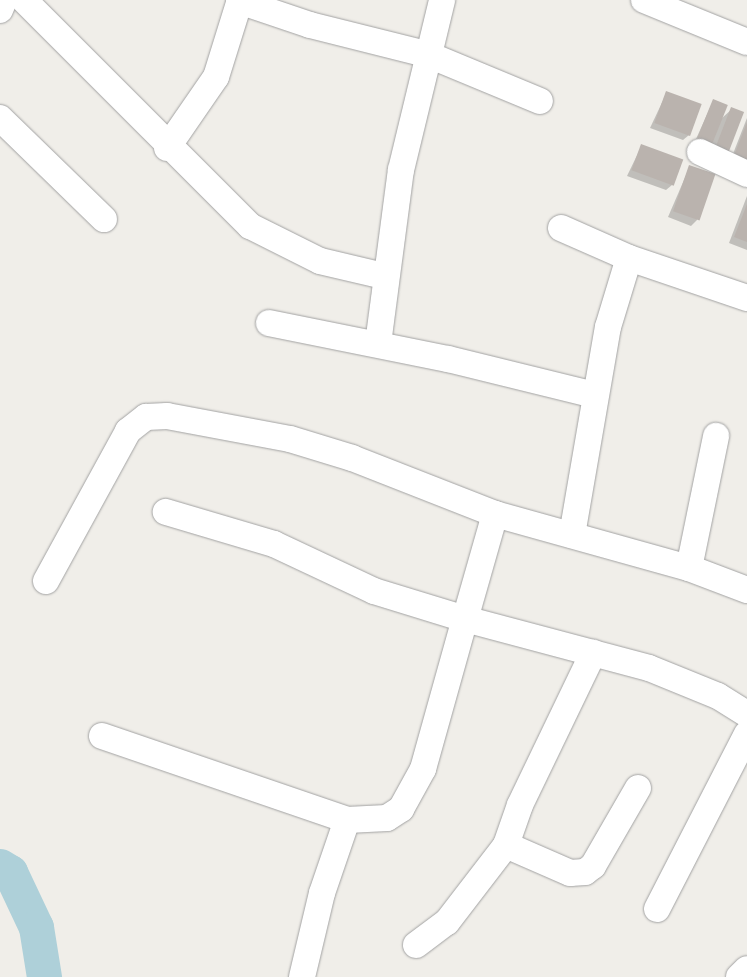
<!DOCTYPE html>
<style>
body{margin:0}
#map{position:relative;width:747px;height:977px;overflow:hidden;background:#f0eee9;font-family:"Noto Sans",sans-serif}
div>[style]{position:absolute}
.shadow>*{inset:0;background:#0003}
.river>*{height:35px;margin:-17.5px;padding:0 17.5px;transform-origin:17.5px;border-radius:17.5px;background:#aed0d9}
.building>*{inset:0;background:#bab3ae;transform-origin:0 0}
.roads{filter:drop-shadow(0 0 1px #a2a2a2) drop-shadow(0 0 1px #a2a2a2)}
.minor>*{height:26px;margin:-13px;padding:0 13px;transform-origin:13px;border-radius:13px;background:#fff}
span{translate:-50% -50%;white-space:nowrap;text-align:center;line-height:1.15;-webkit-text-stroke:4px #fff;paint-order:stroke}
</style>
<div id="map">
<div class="shadow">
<div style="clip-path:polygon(667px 92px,689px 135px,683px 140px,650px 128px)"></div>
<div style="clip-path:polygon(713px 101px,722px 118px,732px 109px,742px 112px,710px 158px,715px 144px,706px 153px,692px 148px)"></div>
<div style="clip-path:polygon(747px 118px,747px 171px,729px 164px)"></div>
<div style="clip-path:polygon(642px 145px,672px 185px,666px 190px,627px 176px)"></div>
<div style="clip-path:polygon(690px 166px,697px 220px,691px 226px,668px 217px)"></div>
<div style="clip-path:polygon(747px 196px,747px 250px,729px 243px)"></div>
</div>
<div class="river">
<div style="left:0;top:866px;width:12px;rotate:31deg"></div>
<div style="left:10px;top:872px;width:61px;rotate:64.7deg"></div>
<div style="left:36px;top:927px;width:51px;rotate:80.9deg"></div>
</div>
<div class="building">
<div style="left:666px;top:91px;width:38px;height:34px;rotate:20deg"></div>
<div style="left:713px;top:99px;width:16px;height:46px;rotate:22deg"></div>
<div style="left:731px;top:107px;width:14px;height:48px;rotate:21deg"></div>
<div style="clip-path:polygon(747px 122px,747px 163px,733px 158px)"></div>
<div style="left:641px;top:144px;width:45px;height:28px;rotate:20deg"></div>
<div style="left:689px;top:165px;width:28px;height:49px;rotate:19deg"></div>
<div style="clip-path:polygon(747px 204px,747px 242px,734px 237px)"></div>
</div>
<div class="roads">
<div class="minor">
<div style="left:24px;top:0;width:320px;rotate:45deg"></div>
<div style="left:250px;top:226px;width:78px;rotate:26.6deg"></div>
<div style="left:320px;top:261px;width:66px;rotate:13.2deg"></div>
<div style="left:644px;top:0;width:111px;rotate:22.2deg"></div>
<div style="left:239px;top:1px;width:75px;rotate:18.7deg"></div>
<div style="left:310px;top:25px;width:123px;rotate:14.1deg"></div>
<div style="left:429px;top:55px;width:120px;rotate:22.5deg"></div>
<div style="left:0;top:10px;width:11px;rotate:-68deg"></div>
<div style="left:0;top:118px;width:145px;rotate:44.2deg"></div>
<div style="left:167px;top:148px;width:86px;rotate:-55.4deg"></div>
<div style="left:216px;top:77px;width:81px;rotate:-72.7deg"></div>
<div style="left:700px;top:152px;width:52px;rotate:25.1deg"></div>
<div style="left:561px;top:228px;width:74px;rotate:23.8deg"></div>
<div style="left:629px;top:258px;width:125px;rotate:18.7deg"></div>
<div style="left:269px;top:323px;width:183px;rotate:11.4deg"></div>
<div style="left:448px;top:359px;width:151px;rotate:13.8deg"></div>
<div style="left:378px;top:344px;width:176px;rotate:-82.5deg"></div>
<div style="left:401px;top:170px;width:175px;rotate:-76.4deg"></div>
<div style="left:495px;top:514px;width:109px;rotate:105.9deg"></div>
<div style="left:465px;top:619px;width:190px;rotate:14.9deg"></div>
<div style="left:649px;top:668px;width:74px;rotate:22.1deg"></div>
<div style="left:718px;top:696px;width:34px;rotate:32deg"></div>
<div style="left:572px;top:535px;width:211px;rotate:-80.2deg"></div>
<div style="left:608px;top:327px;width:72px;rotate:-73.1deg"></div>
<div style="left:689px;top:568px;width:135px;rotate:-78.4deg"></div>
<div style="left:46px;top:581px;width:171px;rotate:-61.3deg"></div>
<div style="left:128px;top:431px;width:23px;rotate:-38deg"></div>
<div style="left:146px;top:417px;width:21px;rotate:-3deg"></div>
<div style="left:167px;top:416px;width:125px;rotate:10.6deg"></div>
<div style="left:290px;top:439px;width:65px;rotate:17deg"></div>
<div style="left:352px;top:458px;width:154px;rotate:21.4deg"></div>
<div style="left:495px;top:514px;width:201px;rotate:15.6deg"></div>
<div style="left:689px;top:568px;width:62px;rotate:20.8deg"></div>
<div style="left:102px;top:736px;width:259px;rotate:18.9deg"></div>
<div style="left:347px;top:820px;width:40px;rotate:-2.9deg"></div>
<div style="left:387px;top:818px;width:17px;rotate:-33deg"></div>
<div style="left:401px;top:809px;width:46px;rotate:-61.2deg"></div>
<div style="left:423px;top:769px;width:156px;rotate:-74.4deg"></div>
<div style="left:465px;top:619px;width:95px;rotate:-162.9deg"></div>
<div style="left:374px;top:591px;width:110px;rotate:-154.8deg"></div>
<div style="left:274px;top:544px;width:113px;rotate:-163.5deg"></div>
<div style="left:506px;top:845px;width:70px;rotate:23.6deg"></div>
<div style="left:570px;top:873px;width:15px;rotate:-4deg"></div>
<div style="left:585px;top:872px;width:10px;rotate:-37deg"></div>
<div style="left:593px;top:866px;width:90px;rotate:-60deg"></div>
<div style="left:657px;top:909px;width:197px;rotate:-62.8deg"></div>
<div style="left:416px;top:945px;width:39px;rotate:-37deg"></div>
<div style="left:447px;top:922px;width:97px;rotate:-52.5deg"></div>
<div style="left:506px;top:845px;width:42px;rotate:-70.7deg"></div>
<div style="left:520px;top:805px;width:169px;rotate:-64.3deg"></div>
<div style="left:302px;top:977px;width:86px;rotate:-76.6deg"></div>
<div style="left:322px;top:893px;width:77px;rotate:-71.1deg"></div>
<div style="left:739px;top:977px;width:11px;rotate:-45deg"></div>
</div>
</div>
</div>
